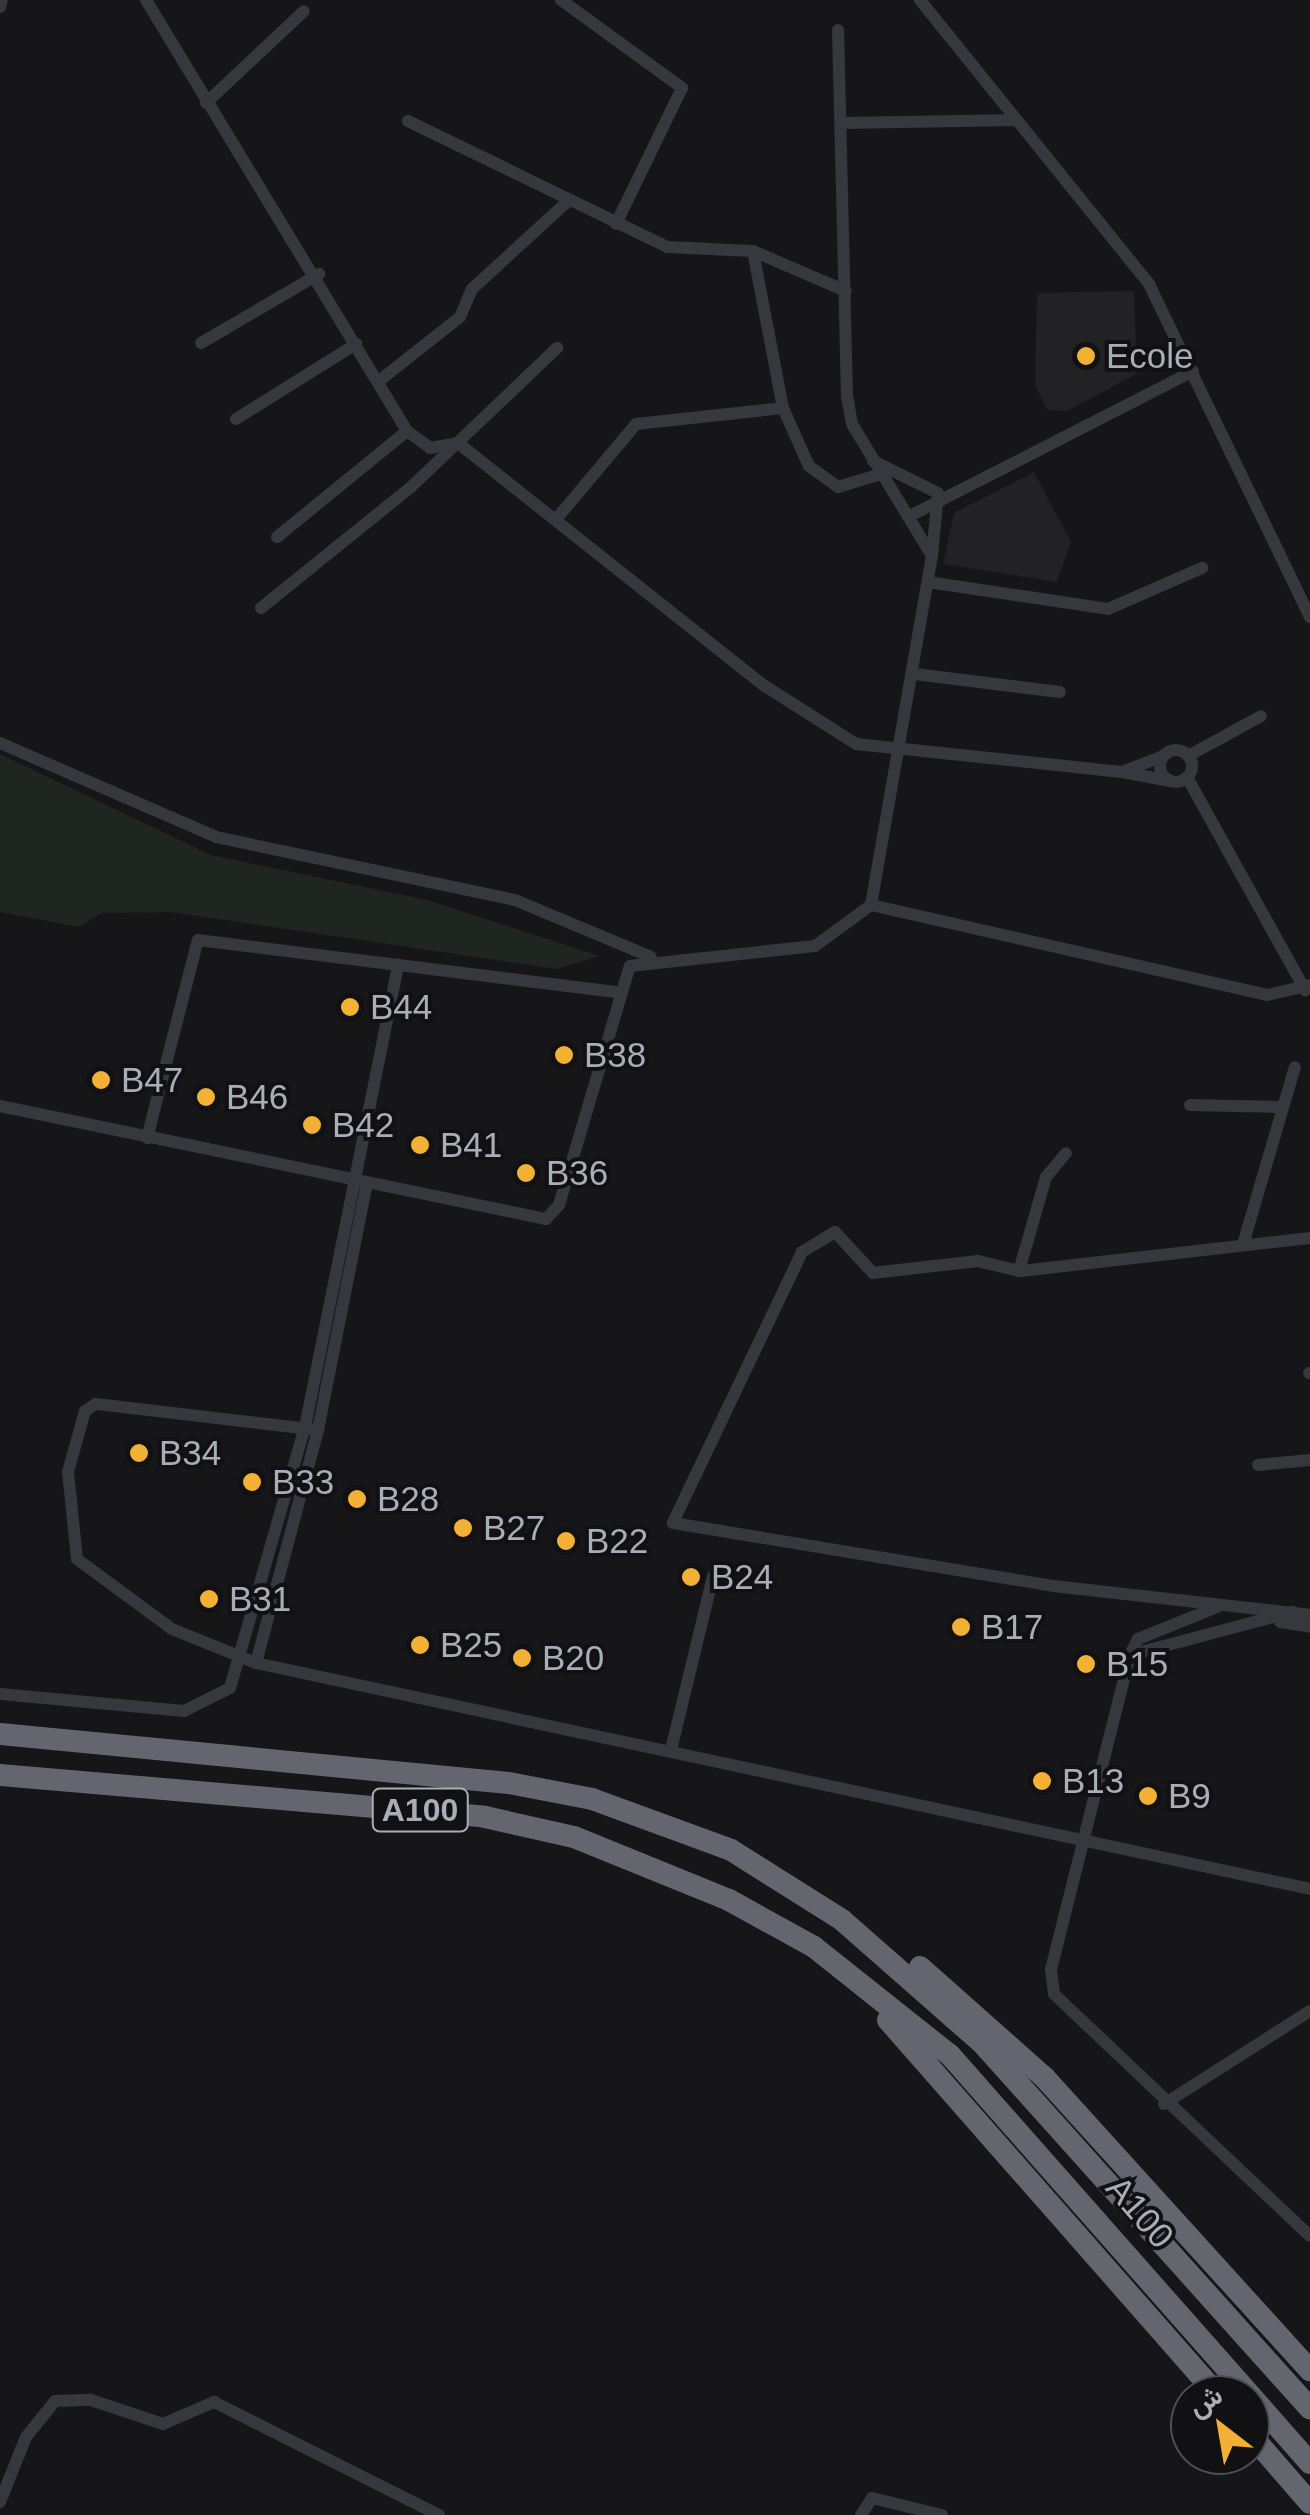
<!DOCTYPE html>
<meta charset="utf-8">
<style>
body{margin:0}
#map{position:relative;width:1310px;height:2515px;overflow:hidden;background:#161618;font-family:Arial,Vazirmatn,sans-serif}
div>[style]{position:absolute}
.built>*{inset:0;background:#222225}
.green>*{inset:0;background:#1e261f}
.street>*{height:12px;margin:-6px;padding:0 6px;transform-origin:6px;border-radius:6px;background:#37383d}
.street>.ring{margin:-6px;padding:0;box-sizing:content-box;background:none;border:12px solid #37383d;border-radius:50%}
.highway>*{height:22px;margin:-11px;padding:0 11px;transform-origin:11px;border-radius:11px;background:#63666e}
.dots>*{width:28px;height:28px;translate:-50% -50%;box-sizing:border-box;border:5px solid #111113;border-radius:50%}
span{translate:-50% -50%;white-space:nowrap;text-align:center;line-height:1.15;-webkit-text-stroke:8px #111113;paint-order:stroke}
.shield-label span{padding:2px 8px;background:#111113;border:2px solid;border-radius:8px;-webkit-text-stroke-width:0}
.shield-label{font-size:32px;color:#a8adb8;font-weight:700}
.poi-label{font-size:35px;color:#a8adb8}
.left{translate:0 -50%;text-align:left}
.street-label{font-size:35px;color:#a8adb8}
.north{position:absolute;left:1170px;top:2375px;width:100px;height:100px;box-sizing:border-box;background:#111113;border:2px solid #4d4f55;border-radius:50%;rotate:329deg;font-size:28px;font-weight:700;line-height:40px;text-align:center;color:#a8adb8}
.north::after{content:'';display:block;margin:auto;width:35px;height:45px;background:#f2b134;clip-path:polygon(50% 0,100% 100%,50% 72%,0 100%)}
</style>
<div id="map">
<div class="built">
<div style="clip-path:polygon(1134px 291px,1137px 374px,1067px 411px,1047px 410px,1035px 385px,1037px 293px)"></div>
<div style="clip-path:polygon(1034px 472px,1071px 542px,1057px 582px,943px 564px,954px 513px)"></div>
</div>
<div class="green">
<div style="clip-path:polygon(0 754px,211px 855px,427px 900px,600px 956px,557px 969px,171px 912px,101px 913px,79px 927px,0 912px)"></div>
</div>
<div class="street">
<div style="left:146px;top:0;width:504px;rotate:58.8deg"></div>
<div style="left:407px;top:431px;width:29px;rotate:36deg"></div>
<div style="left:430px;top:448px;width:28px;rotate:-10deg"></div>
<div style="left:458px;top:443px;width:392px;rotate:38.4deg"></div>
<div style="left:765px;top:686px;width:108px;rotate:32.5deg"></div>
<div style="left:856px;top:744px;width:267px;rotate:6deg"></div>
<div style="left:561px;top:0;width:150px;rotate:36deg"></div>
<div style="left:682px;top:88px;width:151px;rotate:115.9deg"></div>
<div style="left:920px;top:0;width:365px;rotate:51.1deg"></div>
<div style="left:1149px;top:284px;width:370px;rotate:64.2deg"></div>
<div style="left:0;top:7px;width:7px;rotate:-74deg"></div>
<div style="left:206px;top:103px;width:134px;rotate:-43.2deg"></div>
<div style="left:408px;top:121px;width:288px;rotate:25.9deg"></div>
<div style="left:667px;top:247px;width:86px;rotate:2.7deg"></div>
<div style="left:753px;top:251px;width:101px;rotate:23.3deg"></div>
<div style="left:843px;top:123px;width:174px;rotate:-1deg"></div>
<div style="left:753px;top:251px;width:160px;rotate:79.2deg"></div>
<div style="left:783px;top:408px;width:64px;rotate:65.9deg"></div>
<div style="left:809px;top:466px;width:36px;rotate:36deg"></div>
<div style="left:838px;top:487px;width:45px;rotate:-16.8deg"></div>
<div style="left:201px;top:343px;width:137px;rotate:-30.3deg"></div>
<div style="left:379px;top:381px;width:103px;rotate:-38.3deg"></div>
<div style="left:460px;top:317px;width:30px;rotate:-67deg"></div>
<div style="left:472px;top:289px;width:129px;rotate:-42.5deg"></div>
<div style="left:236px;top:419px;width:142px;rotate:-32deg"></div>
<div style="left:873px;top:461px;width:72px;rotate:26.2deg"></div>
<div style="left:938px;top:493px;width:63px;rotate:95.4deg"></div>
<div style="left:558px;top:517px;width:121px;rotate:-50deg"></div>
<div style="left:636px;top:424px;width:148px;rotate:-6.2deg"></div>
<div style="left:908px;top:517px;width:320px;rotate:-27.1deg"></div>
<div style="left:277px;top:537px;width:168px;rotate:-39.2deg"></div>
<div style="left:928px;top:582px;width:182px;rotate:8.5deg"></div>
<div style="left:1108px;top:609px;width:103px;rotate:-23.6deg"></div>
<div style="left:261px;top:608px;width:193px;rotate:-38.9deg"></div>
<div style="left:411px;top:487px;width:202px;rotate:-43.6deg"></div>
<div style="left:915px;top:674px;width:146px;rotate:7.1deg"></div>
<div style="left:0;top:743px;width:236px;rotate:23.5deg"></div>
<div style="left:216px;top:837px;width:306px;rotate:11.9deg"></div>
<div style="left:515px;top:900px;width:147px;rotate:22.7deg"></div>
<div class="ring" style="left:1160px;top:750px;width:20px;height:20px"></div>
<div style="left:1163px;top:756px;width:44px;rotate:158.7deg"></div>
<div style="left:1122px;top:772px;width:49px;rotate:10.6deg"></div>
<div style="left:1188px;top:756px;width:83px;rotate:-28.7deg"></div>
<div style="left:1187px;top:777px;width:244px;rotate:61deg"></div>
<div style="left:871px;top:905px;width:406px;rotate:12.8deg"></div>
<div style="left:1267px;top:995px;width:44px;rotate:-13.1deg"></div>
<div style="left:1190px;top:1105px;width:87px;rotate:1.3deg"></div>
<div style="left:0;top:1106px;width:558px;rotate:11.69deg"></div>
<div style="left:546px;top:1219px;width:19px;rotate:-47deg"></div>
<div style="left:559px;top:1205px;width:249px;rotate:-73.5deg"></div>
<div style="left:630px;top:966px;width:186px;rotate:-6.2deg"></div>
<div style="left:815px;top:946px;width:69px;rotate:-36.2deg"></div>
<div style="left:871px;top:905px;width:354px;rotate:-80.1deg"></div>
<div style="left:932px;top:556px;width:154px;rotate:-121.2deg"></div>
<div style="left:852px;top:424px;width:27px;rotate:-100deg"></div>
<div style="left:847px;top:397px;width:367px;rotate:-91.4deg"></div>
<div style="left:147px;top:1138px;width:204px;rotate:-75.6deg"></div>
<div style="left:198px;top:940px;width:423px;rotate:7.1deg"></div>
<div style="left:1310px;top:1238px;width:293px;rotate:173.5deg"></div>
<div style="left:1019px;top:1271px;width:42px;rotate:-166.3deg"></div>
<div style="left:978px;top:1261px;width:106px;rotate:173.5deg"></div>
<div style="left:873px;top:1273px;width:56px;rotate:-132.8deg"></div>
<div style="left:835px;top:1232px;width:39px;rotate:149deg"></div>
<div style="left:802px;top:1252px;width:300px;rotate:115.5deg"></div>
<div style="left:673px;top:1523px;width:385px;rotate:9.4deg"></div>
<div style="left:1053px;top:1586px;width:259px;rotate:6.4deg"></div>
<div style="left:1244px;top:1241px;width:181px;rotate:-73.7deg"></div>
<div style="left:1019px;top:1271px;width:98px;rotate:-74deg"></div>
<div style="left:1046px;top:1177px;width:31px;rotate:-50deg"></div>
<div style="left:1309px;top:1373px;width:1px"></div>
<div style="left:318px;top:1430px;width:224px;rotate:-173.3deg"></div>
<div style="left:96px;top:1404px;width:13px;rotate:148deg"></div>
<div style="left:85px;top:1411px;width:63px;rotate:105.6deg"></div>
<div style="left:68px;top:1472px;width:87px;rotate:84.1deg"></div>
<div style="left:77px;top:1559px;width:118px;rotate:36.4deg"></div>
<div style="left:172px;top:1629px;width:91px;rotate:22deg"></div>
<div style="left:256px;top:1663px;width:1078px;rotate:12.1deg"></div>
<div style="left:1258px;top:1465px;width:52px;rotate:-5.5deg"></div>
<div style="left:1222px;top:1605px;width:91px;rotate:158deg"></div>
<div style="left:1138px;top:1639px;width:18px;rotate:117deg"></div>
<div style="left:1130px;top:1655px;width:324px;rotate:104.1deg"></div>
<div style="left:1051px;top:1969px;width:25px;rotate:83deg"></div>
<div style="left:1054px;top:1994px;width:352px;rotate:43.4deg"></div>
<div style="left:1280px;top:1622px;width:30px;rotate:9deg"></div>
<div style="left:1130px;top:1655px;width:168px;rotate:-14.9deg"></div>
<div style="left:256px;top:1663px;width:241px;rotate:-75.1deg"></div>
<div style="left:318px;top:1430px;width:247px;rotate:-78.8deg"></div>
<div style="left:0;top:1694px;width:185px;rotate:5.3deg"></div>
<div style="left:184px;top:1711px;width:51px;rotate:-26.6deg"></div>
<div style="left:230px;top:1688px;width:272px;rotate:-74deg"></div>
<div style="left:305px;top:1427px;width:472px;rotate:-78.6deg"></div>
<div style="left:671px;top:1750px;width:179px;rotate:-76.4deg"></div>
<div style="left:1164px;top:2104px;width:173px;rotate:-32.5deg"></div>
<div style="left:0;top:2502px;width:70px;rotate:-68.2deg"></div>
<div style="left:26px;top:2437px;width:46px;rotate:-51.1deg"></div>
<div style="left:55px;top:2401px;width:36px;rotate:-2deg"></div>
<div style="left:91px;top:2400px;width:76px;rotate:18.4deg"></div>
<div style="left:163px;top:2424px;width:56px;rotate:-23.3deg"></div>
<div style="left:214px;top:2402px;width:252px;rotate:26.7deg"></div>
<div style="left:861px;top:2515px;width:20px;rotate:-57deg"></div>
<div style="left:872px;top:2498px;width:72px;rotate:13.7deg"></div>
</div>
<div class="highway">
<div style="left:0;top:1734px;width:511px;rotate:5.5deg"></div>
<div style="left:509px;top:1783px;width:85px;rotate:10.9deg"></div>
<div style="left:592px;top:1799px;width:148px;rotate:20.1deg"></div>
<div style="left:731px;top:1850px;width:131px;rotate:32.2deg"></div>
<div style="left:842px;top:1920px;width:186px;rotate:41.3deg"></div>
<div style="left:982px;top:2043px;width:491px;rotate:48.1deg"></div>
<div style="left:0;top:1775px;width:487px;rotate:4.9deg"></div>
<div style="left:485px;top:1817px;width:91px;rotate:12.7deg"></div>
<div style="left:574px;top:1837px;width:167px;rotate:22.1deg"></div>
<div style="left:729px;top:1900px;width:97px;rotate:28.9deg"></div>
<div style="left:814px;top:1947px;width:174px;rotate:38.5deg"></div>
<div style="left:950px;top:2055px;width:544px;rotate:48.58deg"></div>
<div style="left:920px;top:1967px;width:166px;rotate:41.6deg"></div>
<div style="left:1044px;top:2077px;width:396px;rotate:47.8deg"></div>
<div style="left:888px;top:2020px;width:499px;rotate:48.7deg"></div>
<div style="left:1250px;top:2434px;width:91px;rotate:49deg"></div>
</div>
<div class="dots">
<div style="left:1086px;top:356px;background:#f2b134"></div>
<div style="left:350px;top:1007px;background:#f2b134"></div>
<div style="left:564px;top:1055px;background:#f2b134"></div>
<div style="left:101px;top:1080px;background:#f2b134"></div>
<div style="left:206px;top:1097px;background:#f2b134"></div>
<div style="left:312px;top:1125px;background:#f2b134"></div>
<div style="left:420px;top:1145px;background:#f2b134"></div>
<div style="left:526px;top:1173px;background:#f2b134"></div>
<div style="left:139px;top:1453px;background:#f2b134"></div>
<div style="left:252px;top:1482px;background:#f2b134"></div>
<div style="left:357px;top:1499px;background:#f2b134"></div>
<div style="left:463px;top:1528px;background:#f2b134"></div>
<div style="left:566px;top:1541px;background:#f2b134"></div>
<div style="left:691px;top:1577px;background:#f2b134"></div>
<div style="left:209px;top:1599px;background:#f2b134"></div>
<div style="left:961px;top:1627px;background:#f2b134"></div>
<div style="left:420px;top:1645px;background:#f2b134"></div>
<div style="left:522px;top:1658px;background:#f2b134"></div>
<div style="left:1086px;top:1664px;background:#f2b134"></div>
<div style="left:1042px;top:1781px;background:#f2b134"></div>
<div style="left:1148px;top:1796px;background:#f2b134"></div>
</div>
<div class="shield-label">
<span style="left:420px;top:1810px">A100</span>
</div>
<div class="poi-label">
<span class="left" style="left:1106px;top:356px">Ecole</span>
<span class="left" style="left:370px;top:1007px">B44</span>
<span class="left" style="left:584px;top:1055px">B38</span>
<span class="left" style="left:121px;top:1080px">B47</span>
<span class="left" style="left:226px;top:1097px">B46</span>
<span class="left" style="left:332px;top:1125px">B42</span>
<span class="left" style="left:440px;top:1145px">B41</span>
<span class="left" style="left:546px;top:1173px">B36</span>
<span class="left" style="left:159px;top:1453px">B34</span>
<span class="left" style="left:272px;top:1482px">B33</span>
<span class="left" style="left:377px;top:1499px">B28</span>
<span class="left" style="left:483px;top:1528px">B27</span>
<span class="left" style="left:586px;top:1541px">B22</span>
<span class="left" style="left:711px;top:1577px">B24</span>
<span class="left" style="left:229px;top:1599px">B31</span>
<span class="left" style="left:981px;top:1627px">B17</span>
<span class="left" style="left:440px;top:1645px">B25</span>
<span class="left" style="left:542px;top:1658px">B20</span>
<span class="left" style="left:1106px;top:1664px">B15</span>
<span class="left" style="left:1062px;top:1781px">B13</span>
<span class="left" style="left:1168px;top:1796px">B9</span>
</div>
<div class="street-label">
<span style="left:1140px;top:2212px;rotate:49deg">A100</span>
</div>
<div class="north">ش</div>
</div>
